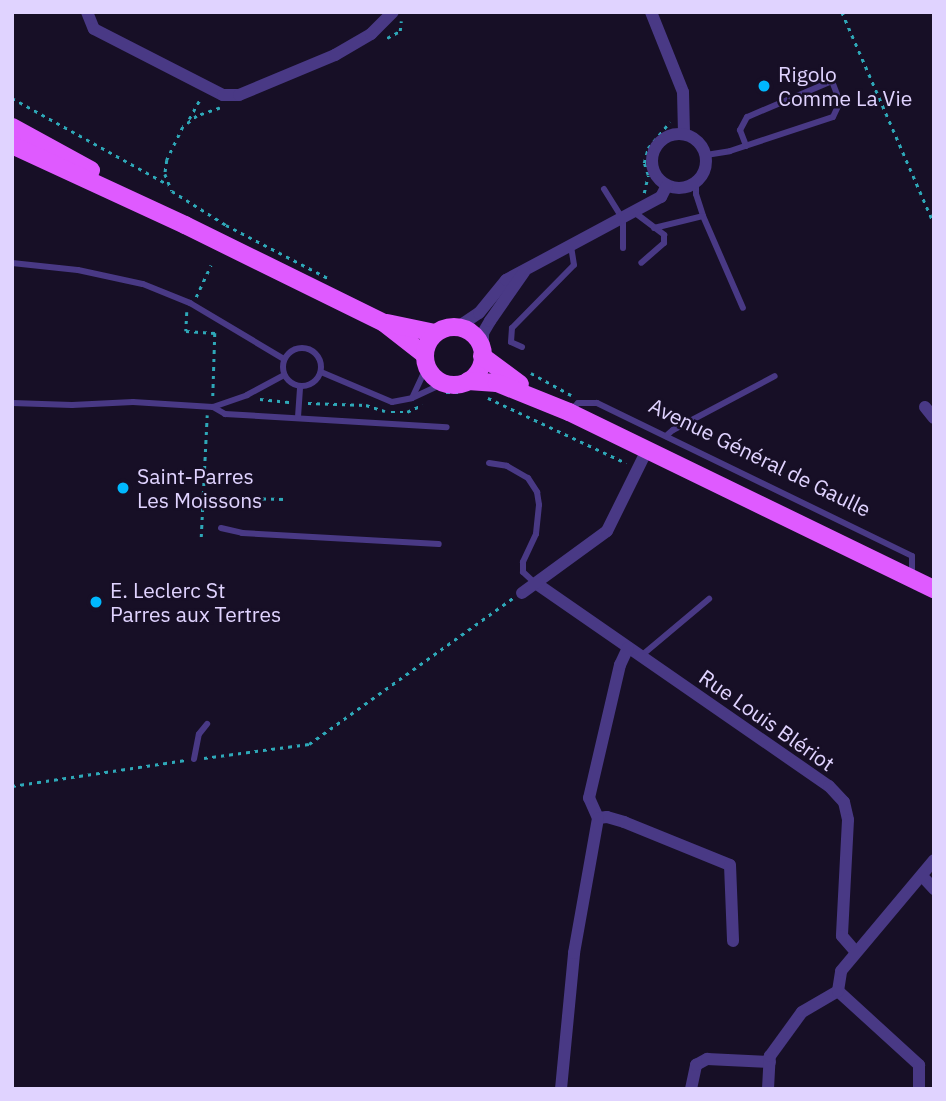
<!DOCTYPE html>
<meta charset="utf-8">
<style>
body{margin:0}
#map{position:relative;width:946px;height:1101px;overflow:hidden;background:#170f26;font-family:"IBM Plex Sans",sans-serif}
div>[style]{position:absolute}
.path>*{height:2.5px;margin-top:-1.25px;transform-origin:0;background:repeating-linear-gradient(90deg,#2ea8b8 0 3.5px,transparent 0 8.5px)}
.lane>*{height:6px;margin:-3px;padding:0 3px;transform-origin:3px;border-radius:3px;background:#493985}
.lane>.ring{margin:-3px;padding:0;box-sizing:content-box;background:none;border:6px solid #493985;border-radius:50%}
.street>*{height:12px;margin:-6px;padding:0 6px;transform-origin:6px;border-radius:6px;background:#493985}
.street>.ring{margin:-6px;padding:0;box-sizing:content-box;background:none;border:12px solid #493985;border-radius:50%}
.primary>*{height:18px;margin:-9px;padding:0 9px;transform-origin:9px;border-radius:9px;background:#df5aff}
.primary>.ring{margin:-9px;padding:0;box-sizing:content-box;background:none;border:18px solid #df5aff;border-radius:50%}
.dots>*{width:19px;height:19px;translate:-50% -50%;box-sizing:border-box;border:4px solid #170f26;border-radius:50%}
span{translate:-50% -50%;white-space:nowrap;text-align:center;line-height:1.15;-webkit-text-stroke:5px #170f26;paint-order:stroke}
.poi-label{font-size:21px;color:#e0d3ff}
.left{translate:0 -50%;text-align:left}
.street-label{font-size:21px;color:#e0d3ff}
.frame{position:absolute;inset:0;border:14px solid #e0d3ff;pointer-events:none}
</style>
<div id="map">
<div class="path">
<div style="left:842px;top:12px;width:231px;rotate:66.5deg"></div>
<div style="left:387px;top:38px;width:15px;rotate:-28deg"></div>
<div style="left:400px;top:31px;width:10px;rotate:-84deg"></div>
<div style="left:12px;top:98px;width:179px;rotate:29deg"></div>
<div style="left:220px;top:108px;width:24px;rotate:161deg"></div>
<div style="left:197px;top:116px;width:18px;rotate:142deg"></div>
<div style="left:183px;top:127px;width:37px;rotate:116deg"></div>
<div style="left:167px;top:160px;width:14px;rotate:98deg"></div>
<div style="left:165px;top:174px;width:18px;rotate:68deg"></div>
<div style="left:172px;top:191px;width:64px;rotate:32.2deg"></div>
<div style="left:226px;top:225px;width:115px;rotate:27.5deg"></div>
<div style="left:189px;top:119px;width:25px;rotate:-61deg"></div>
<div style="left:644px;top:193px;width:18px;rotate:-77deg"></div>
<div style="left:648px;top:175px;width:13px;rotate:-108deg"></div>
<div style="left:644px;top:163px;width:16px;rotate:-75deg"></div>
<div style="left:648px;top:148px;width:34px;rotate:-50deg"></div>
<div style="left:196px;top:297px;width:35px;rotate:-65deg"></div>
<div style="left:187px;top:312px;width:19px;rotate:93deg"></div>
<div style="left:186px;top:331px;width:29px;rotate:4deg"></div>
<div style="left:215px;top:333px;width:63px;rotate:91.8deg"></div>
<div style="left:531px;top:373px;width:46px;rotate:28.8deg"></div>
<div style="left:446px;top:393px;width:14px"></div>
<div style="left:488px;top:398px;width:153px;rotate:25.2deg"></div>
<div style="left:260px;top:399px;width:31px;rotate:6deg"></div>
<div style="left:308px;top:403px;width:58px;rotate:2deg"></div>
<div style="left:366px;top:405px;width:20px;rotate:18deg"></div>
<div style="left:391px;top:412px;width:16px"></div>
<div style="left:407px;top:412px;width:17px;rotate:-25deg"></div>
<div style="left:203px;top:497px;width:82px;rotate:1.4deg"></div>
<div style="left:201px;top:537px;width:122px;rotate:-87.2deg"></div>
<div style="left:204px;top:758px;width:106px;rotate:-7.6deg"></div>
<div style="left:309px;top:744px;width:251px;rotate:-35.6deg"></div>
<div style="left:12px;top:786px;width:177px;rotate:-8.5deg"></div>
</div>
<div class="lane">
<div style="left:706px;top:155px;width:24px;rotate:-9deg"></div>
<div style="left:730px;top:151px;width:108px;rotate:-18.3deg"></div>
<div style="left:833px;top:117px;width:17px;rotate:-65deg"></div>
<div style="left:840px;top:102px;width:22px;rotate:-111deg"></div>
<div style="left:832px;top:81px;width:92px;rotate:157deg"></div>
<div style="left:747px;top:117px;width:15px;rotate:118deg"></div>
<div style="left:740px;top:130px;width:17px;rotate:69deg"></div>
<div style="left:696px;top:183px;width:11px;rotate:90deg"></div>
<div style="left:696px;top:194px;width:23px;rotate:72deg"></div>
<div style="left:604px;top:189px;width:36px;rotate:58deg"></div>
<div style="left:623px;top:219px;width:29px;rotate:90deg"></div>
<div style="left:634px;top:212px;width:38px;rotate:37deg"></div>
<div style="left:664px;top:235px;width:8px;rotate:90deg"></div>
<div style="left:664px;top:243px;width:30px;rotate:139deg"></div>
<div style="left:654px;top:228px;width:50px;rotate:-13.8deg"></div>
<div style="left:703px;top:216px;width:100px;rotate:66.5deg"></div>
<div style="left:12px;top:263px;width:66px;rotate:6.1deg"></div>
<div style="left:78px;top:270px;width:66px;rotate:12.2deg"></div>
<div style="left:143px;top:284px;width:51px;rotate:22deg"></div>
<div style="left:190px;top:303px;width:109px;rotate:30.8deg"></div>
<div style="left:522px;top:347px;width:12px;rotate:-156deg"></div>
<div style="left:511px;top:342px;width:14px;rotate:-86deg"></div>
<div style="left:512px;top:328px;width:88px;rotate:-45.5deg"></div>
<div style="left:574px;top:265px;width:20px;rotate:-99deg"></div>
<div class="ring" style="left:283px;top:348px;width:32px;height:32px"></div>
<div style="left:427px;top:366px;width:35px;rotate:115deg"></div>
<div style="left:412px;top:398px;width:35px;rotate:-25deg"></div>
<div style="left:321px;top:372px;width:77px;rotate:22.9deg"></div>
<div style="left:392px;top:402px;width:20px;rotate:-11deg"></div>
<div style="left:12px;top:403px;width:60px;rotate:1.9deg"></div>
<div style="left:72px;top:405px;width:61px;rotate:-2.8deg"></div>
<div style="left:133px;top:402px;width:80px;rotate:3.6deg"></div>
<div style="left:213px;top:407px;width:36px;rotate:-19deg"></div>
<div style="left:247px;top:395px;width:42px;rotate:-28.4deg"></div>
<div style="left:213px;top:407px;width:14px;rotate:30deg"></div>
<div style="left:225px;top:414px;width:222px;rotate:3.4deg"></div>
<div style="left:572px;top:409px;width:8px;rotate:-45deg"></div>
<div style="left:578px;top:403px;width:19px"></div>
<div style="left:597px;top:403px;width:350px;rotate:25.9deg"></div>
<div style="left:912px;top:556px;width:21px;rotate:90deg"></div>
<div style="left:298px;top:417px;width:30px;rotate:-86deg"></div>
<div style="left:666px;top:436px;width:9px;rotate:-41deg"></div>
<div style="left:673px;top:430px;width:115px;rotate:-27.9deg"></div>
<div style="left:489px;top:463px;width:18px;rotate:9deg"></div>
<div style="left:507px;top:466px;width:24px;rotate:30deg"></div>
<div style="left:528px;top:478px;width:17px;rotate:57deg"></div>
<div style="left:537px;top:492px;width:13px;rotate:81deg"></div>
<div style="left:539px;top:505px;width:29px;rotate:96deg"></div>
<div style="left:536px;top:534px;width:31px;rotate:115deg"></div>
<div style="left:523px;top:562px;width:10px;rotate:90deg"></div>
<div style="left:523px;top:572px;width:16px;rotate:43deg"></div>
<div style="left:221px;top:528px;width:22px;rotate:13deg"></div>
<div style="left:242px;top:533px;width:197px;rotate:3.2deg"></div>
<div style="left:641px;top:656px;width:89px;rotate:-40deg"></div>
<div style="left:194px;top:759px;width:25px;rotate:-79deg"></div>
<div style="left:199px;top:734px;width:13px;rotate:-51deg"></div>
</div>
<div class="street">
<div style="left:87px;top:12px;width:18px;rotate:68deg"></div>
<div style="left:94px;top:29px;width:145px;rotate:27.1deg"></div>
<div style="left:223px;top:95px;width:16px"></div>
<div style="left:239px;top:95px;width:104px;rotate:-22.6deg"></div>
<div style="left:335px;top:55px;width:42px;rotate:-30.3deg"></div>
<div style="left:371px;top:34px;width:31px;rotate:-45deg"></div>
<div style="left:651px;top:12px;width:86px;rotate:68.2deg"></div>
<div style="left:683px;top:92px;width:42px;rotate:88.6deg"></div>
<div class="ring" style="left:652px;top:134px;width:42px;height:42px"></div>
<div style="left:458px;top:327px;width:25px;rotate:-34deg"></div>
<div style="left:479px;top:313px;width:43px;rotate:-50.7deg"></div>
<div style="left:506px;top:280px;width:176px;rotate:-28.2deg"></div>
<div style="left:661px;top:197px;width:13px;rotate:-63deg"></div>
<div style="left:483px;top:351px;width:18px;rotate:-90deg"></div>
<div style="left:483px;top:333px;width:14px;rotate:-60deg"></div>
<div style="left:490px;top:321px;width:60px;rotate:-55.2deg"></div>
<div style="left:925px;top:407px;width:14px;rotate:51deg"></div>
<div style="left:537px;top:584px;width:355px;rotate:34.7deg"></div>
<div style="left:829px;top:786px;width:22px;rotate:47deg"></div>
<div style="left:844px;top:802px;width:18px;rotate:77deg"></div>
<div style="left:848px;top:820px;width:116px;rotate:93deg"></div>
<div style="left:842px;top:936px;width:21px;rotate:49deg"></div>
<div style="left:522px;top:593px;width:105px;rotate:-36.1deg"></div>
<div style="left:607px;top:531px;width:90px;rotate:-63.7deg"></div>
<div style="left:598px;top:818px;width:9px;rotate:-6deg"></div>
<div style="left:607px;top:817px;width:18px;rotate:16deg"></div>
<div style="left:624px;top:822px;width:114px;rotate:22.1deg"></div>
<div style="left:730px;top:865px;width:76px;rotate:87.7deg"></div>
<div style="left:598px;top:818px;width:22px;rotate:-114deg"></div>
<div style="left:589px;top:798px;width:137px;rotate:-76.9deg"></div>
<div style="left:620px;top:665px;width:19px;rotate:-65deg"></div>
<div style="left:922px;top:876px;width:18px;rotate:47deg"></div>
<div style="left:838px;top:991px;width:110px;rotate:42.4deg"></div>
<div style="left:919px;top:1065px;width:24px;rotate:90deg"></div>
<div style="left:561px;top:1089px;width:137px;rotate:-84.5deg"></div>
<div style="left:574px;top:953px;width:137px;rotate:-79.9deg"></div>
<div style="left:691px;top:1089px;width:25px;rotate:-78deg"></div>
<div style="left:696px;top:1065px;width:13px;rotate:-29deg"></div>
<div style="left:707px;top:1059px;width:63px;rotate:2.7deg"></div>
<div style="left:768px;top:1089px;width:33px;rotate:-87deg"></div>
<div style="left:770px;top:1056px;width:54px;rotate:-54deg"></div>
<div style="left:802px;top:1012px;width:42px;rotate:-30.3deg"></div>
<div style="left:838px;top:991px;width:20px;rotate:-81deg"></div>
<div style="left:841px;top:971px;width:145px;rotate:-50deg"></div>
</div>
<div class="primary">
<div style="left:12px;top:127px;width:90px;rotate:28.6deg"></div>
<div style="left:12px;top:145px;width:191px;rotate:24.8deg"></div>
<div style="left:185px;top:225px;width:222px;rotate:26.2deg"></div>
<div style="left:384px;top:323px;width:52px;rotate:38deg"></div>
<div style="left:387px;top:323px;width:49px;rotate:11.8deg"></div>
<div class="ring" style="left:425px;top:327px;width:40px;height:40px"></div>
<div style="left:482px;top:356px;width:47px;rotate:36.4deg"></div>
<div style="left:468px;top:381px;width:29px;rotate:4deg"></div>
<div style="left:497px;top:383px;width:78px;rotate:21.9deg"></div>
<div style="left:569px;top:412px;width:406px;rotate:25.9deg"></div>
</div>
<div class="dots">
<div style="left:764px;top:86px;background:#00b8fe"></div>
<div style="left:123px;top:488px;background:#00b8fe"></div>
<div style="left:96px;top:602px;background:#00b8fe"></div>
</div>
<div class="poi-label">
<span class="left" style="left:778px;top:86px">Rigolo<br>Comme La Vie</span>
<span class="left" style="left:137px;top:488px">Saint-Parres<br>Les Moissons</span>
<span class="left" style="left:110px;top:602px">E. Leclerc St<br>Parres aux Tertres</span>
</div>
<div class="street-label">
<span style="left:760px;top:457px;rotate:26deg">Avenue Général de Gaulle</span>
<span style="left:767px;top:720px;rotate:35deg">Rue Louis Blériot</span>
</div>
<div class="frame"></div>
</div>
